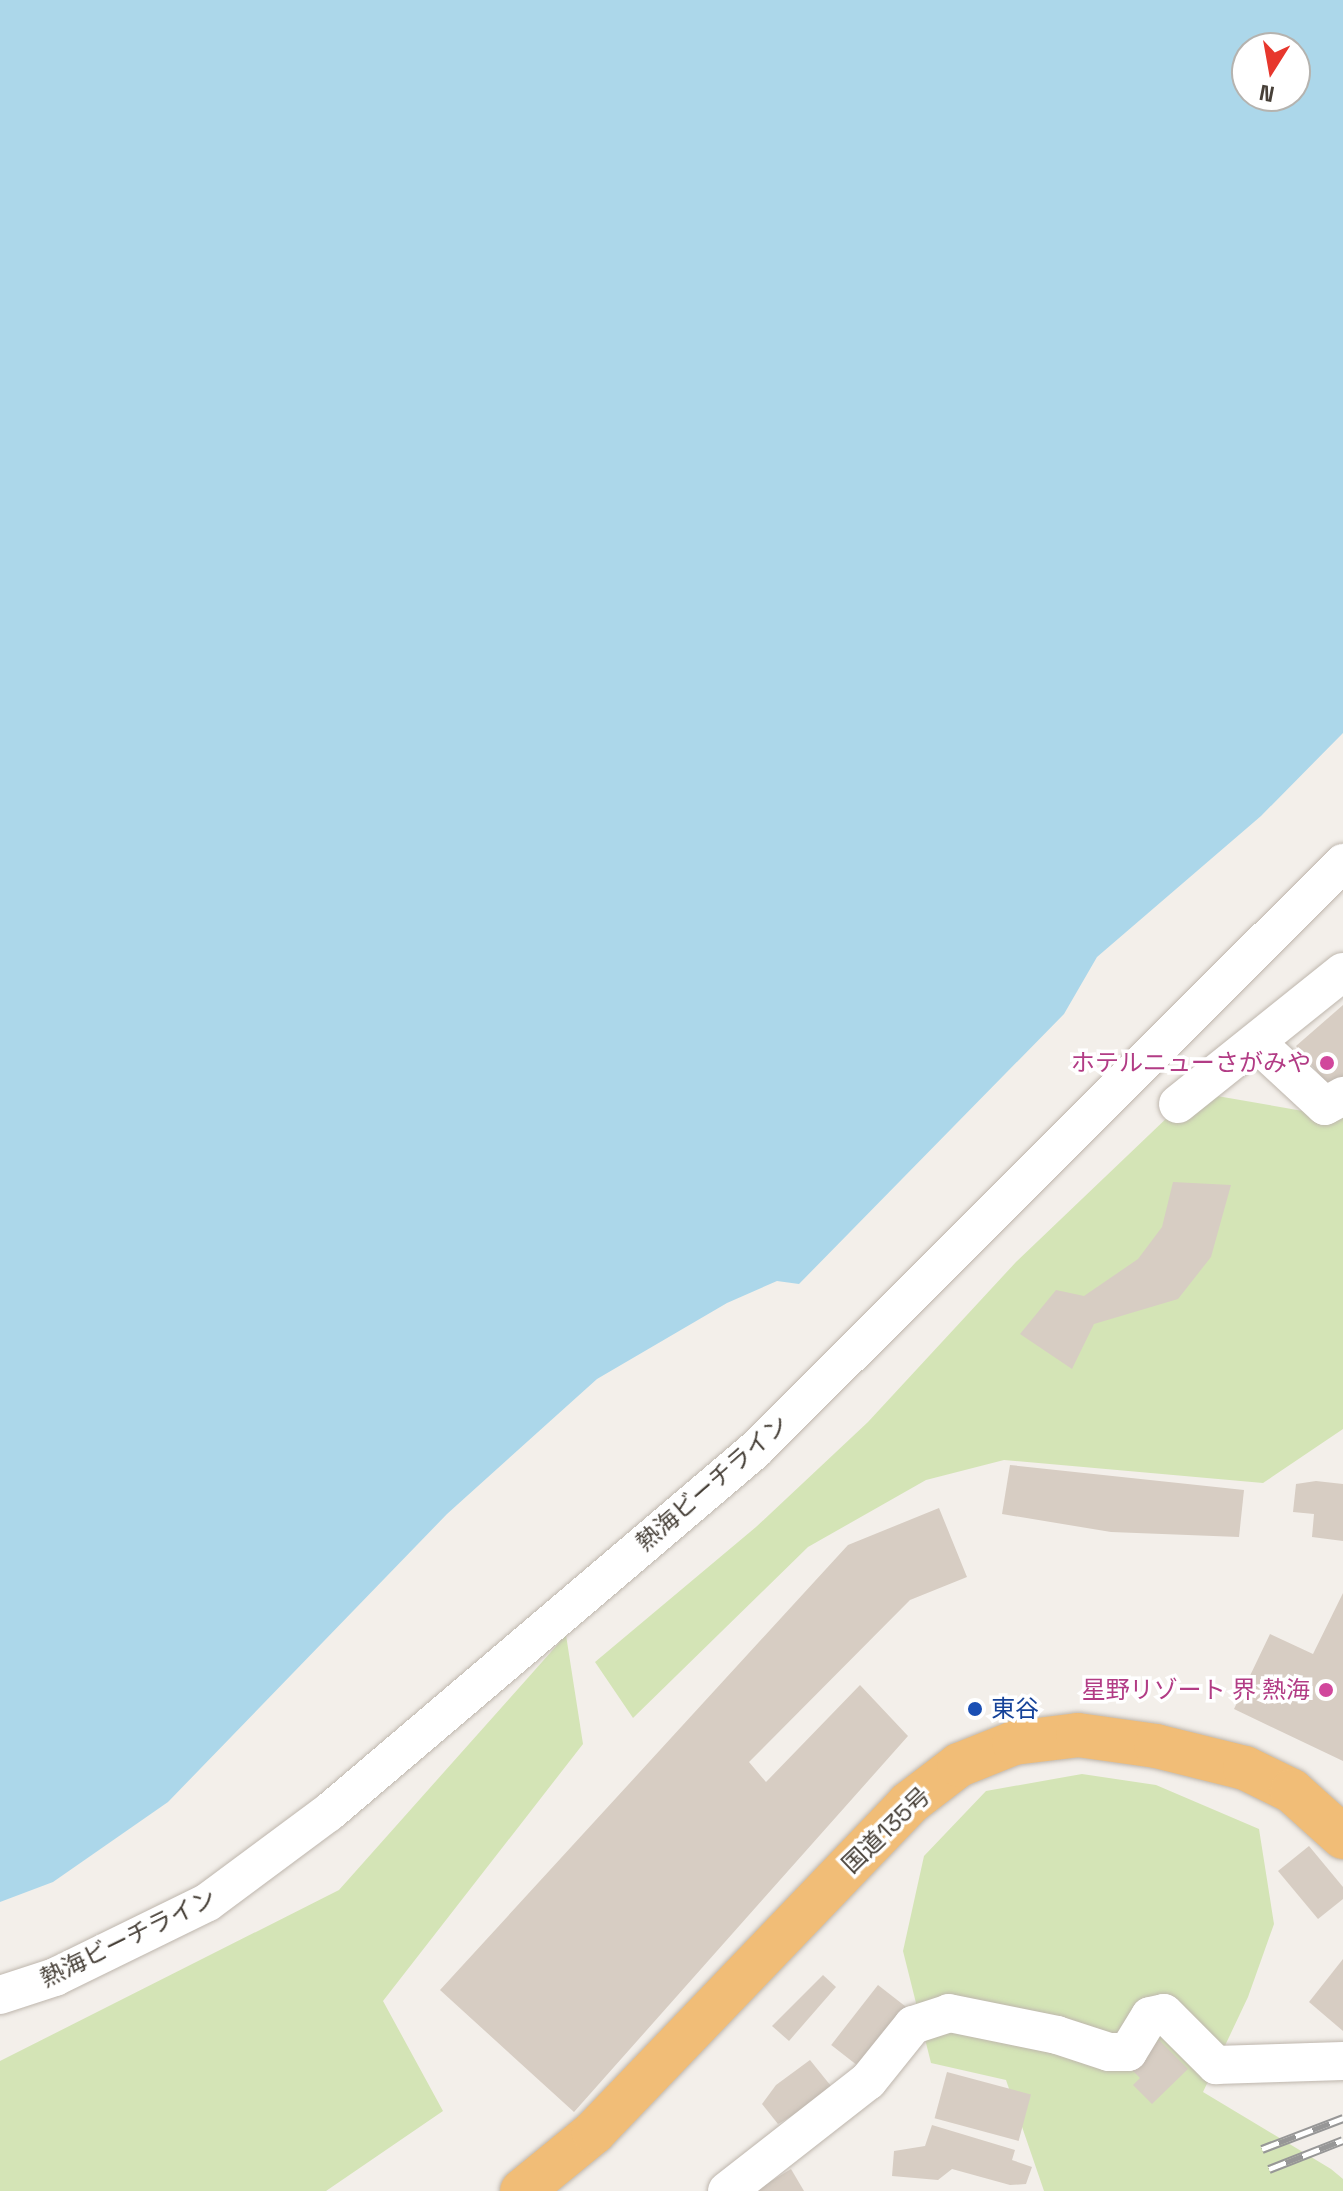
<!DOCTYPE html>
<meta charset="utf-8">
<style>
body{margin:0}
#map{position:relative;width:1343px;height:2191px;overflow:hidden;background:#f3efea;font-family:"Space Grotesk","Noto Sans JP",sans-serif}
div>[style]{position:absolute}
.green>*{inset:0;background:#d4e4b6}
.water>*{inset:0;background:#acd7ea}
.building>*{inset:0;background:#d7cdc3;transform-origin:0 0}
.roads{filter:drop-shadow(0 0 2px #beb6ad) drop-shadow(0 0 2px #beb6ad)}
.minor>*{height:38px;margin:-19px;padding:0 19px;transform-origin:19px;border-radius:19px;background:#fff}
.highway>*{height:44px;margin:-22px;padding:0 22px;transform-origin:22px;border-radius:22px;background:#f1bd77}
.rail>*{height:9px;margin-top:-4.5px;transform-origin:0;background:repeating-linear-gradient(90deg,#fff 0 18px,#979797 0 36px);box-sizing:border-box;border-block:2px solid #979797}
.dots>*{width:22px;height:22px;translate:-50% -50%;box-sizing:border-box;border:4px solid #fff;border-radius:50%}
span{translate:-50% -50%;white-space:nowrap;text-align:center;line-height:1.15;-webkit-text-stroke:7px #fff;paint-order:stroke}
.hotel-label{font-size:24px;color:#b23c85}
.right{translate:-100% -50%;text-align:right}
.street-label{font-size:24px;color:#474038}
.transit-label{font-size:24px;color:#164399}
.left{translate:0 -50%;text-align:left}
.north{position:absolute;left:1231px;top:32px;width:80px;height:80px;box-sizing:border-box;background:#fff;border:2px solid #b5b3af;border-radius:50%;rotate:191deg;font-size:22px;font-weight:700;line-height:32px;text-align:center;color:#474038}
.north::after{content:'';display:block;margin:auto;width:28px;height:36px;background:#e7372d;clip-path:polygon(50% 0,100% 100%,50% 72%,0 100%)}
</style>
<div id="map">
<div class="green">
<div style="clip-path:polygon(1194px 1092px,1343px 1118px,1343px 1429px,1263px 1483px,1004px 1460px,926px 1480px,808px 1547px,633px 1718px,595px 1662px,756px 1527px,868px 1422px,1016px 1262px)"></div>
<div style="clip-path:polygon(566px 1635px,583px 1744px,383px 2001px,443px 2111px,326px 2191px,0 2191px,0 2061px,339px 1890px)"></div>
<div style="clip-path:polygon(1082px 1774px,1156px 1785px,1259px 1829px,1274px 1924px,1248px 1997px,1203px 2092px,1331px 2169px,1343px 2179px,1343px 2191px,1044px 2191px,1006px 2080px,931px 2063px,903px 1951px,924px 1856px,986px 1791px)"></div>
</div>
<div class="water">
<div style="clip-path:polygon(evenodd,0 0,1343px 0,1343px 733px,1261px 816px,1097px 957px,1064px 1014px,799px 1284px,777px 1281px,727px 1303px,597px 1379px,447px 1514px,168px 1802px,53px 1882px,0 1902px,0 0,1247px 48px,1295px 48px,1295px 96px,1247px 96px,1247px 48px)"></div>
</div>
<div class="building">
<div style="clip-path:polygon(1343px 1005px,1343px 1080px,1332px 1090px,1296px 1046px)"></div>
<div style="clip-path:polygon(1173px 1182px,1231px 1185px,1211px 1257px,1178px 1299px,1094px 1324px,1072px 1369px,1020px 1334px,1056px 1290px,1084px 1296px,1138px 1259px,1162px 1227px)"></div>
<div style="clip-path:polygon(1010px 1465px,1244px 1490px,1239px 1537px,1111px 1532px,1002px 1514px)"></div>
<div style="clip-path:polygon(1316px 1481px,1343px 1484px,1343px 1541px,1312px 1537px,1314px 1514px,1293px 1512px,1296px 1484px)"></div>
<div style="clip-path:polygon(939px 1508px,967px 1577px,910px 1600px,749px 1762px,766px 1782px,860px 1685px,908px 1736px,574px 2112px,440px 1990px,848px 1545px)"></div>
<div style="clip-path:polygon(1343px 1593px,1343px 1761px,1234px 1709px,1270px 1634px,1313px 1654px)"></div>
<div style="clip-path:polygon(1309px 1846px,1343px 1887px,1343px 1899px,1318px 1919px,1278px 1871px)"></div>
<div style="clip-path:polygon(1343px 1959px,1343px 2031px,1309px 2002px)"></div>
<div style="clip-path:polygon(823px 1975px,836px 1987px,789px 2041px,772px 2026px)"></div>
<div style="left:878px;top:1985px;width:39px;height:76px;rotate:38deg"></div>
<div style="clip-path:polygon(1159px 2040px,1188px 2069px,1152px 2104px,1133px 2085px,1140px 2078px,1130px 2068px)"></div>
<div style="clip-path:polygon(810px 2060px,835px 2091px,778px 2124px,762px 2104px,776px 2085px)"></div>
<div style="left:947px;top:2072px;width:87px;height:48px;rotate:15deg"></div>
<div style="clip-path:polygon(932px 2125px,1015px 2150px,1012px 2160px,1032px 2167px,1026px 2184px,1010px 2185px,952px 2169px,938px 2180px,892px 2176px,894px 2151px,925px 2146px)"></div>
<div style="clip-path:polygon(791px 2169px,804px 2191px,755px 2191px)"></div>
</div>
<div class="roads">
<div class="minor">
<div style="left:1258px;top:1044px;width:91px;rotate:42.8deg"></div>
<div style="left:1325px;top:1106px;width:21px;rotate:-29deg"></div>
<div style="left:1178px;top:1104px;width:211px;rotate:-38.7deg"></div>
<div style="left:0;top:1995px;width:58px;rotate:-18.1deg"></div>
<div style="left:55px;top:1977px;width:170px;rotate:-26.1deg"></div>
<div style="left:208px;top:1902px;width:149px;rotate:-36.6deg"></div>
<div style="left:328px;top:1813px;width:560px;rotate:-40.37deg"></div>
<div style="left:755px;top:1450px;width:831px;rotate:-44.95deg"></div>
<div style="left:727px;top:2191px;width:179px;rotate:-38deg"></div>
<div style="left:868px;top:2081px;width:72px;rotate:-51.2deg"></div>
<div style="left:913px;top:2025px;width:38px;rotate:-18deg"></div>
<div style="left:949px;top:2013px;width:110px;rotate:11.5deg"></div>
<div style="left:1057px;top:2035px;width:55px;rotate:18.1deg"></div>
<div style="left:1109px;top:2052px;width:19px"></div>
<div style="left:1128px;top:2052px;width:42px;rotate:-58.6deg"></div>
<div style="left:1150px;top:2016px;width:14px;rotate:-12deg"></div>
<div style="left:1164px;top:2013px;width:74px;rotate:45deg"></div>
<div style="left:1216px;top:2065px;width:127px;rotate:-1.8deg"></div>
</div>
<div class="highway">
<div style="left:522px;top:2191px;width:93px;rotate:-39.3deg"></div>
<div style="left:594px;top:2132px;width:454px;rotate:-46.2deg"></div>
<div style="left:908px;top:1804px;width:64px;rotate:-37.4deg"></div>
<div style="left:959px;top:1765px;width:59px;rotate:-21.8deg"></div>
<div style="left:1014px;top:1743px;width:64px;rotate:-7.1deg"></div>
<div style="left:1078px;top:1735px;width:79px;rotate:8deg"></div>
<div style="left:1156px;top:1746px;width:92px;rotate:13.9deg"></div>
<div style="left:1245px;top:1768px;width:52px;rotate:26.1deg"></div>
<div style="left:1292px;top:1791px;width:69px;rotate:42deg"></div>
</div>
</div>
<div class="rail">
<div style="left:1262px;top:2149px;width:87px;rotate:-20.9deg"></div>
<div style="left:1269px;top:2169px;width:79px;rotate:-21.4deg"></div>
</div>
<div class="dots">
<div style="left:1327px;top:1063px;background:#d1479c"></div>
<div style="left:1326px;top:1690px;background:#d1479c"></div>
<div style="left:975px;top:1709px;background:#1a4fb4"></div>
</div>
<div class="hotel-label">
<span class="right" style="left:1311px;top:1063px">ホテルニューさがみや</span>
<span class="right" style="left:1310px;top:1690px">星野リゾート 界 熱海</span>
</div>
<div class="street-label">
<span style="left:712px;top:1483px;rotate:-41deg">熱海ビーチライン</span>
<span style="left:886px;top:1830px;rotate:-44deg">国道135号</span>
<span style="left:128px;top:1938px;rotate:-26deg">熱海ビーチライン</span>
</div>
<div class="transit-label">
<span class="left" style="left:991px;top:1709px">東谷</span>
</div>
<div class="north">N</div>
</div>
